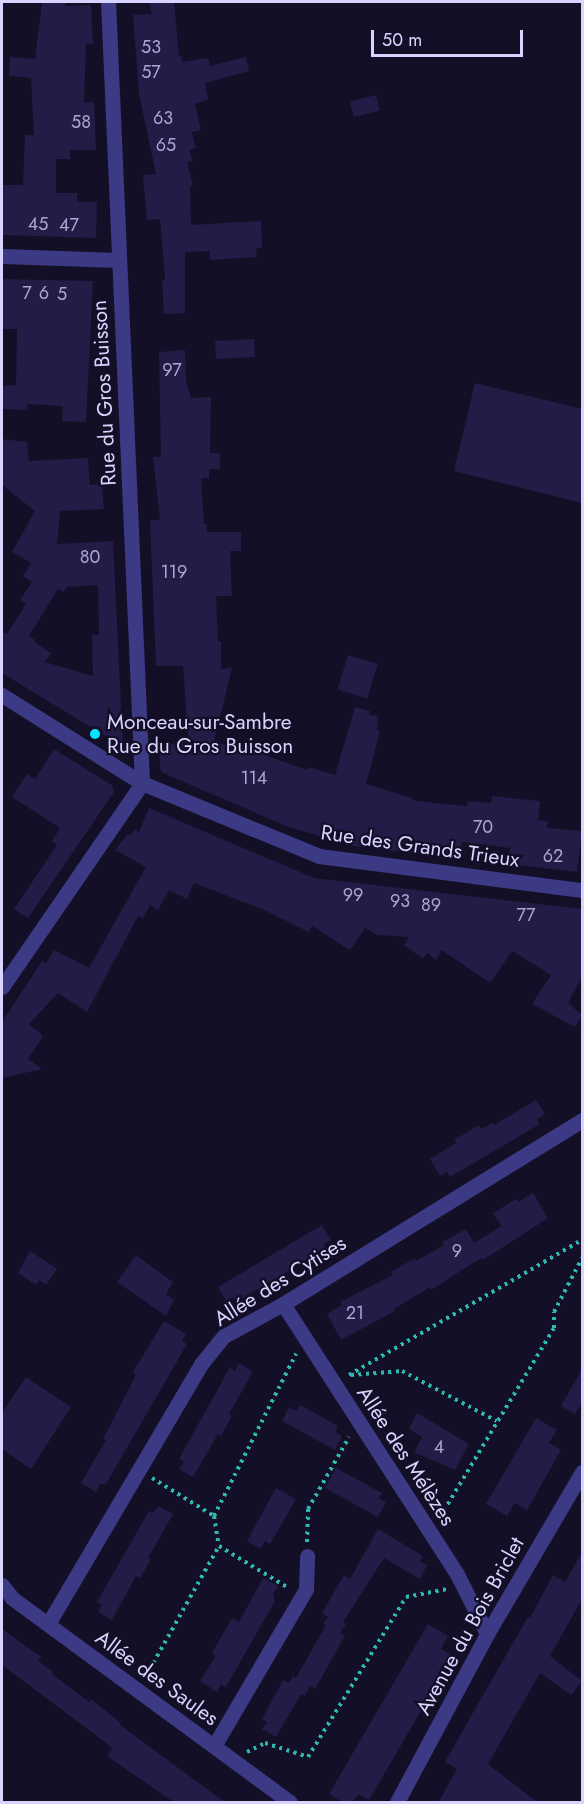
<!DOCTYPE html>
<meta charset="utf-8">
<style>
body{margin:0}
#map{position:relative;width:584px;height:1804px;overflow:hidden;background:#130f26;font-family:Jost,sans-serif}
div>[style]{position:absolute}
.building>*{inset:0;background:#241b47;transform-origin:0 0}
.path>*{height:4px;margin-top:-2px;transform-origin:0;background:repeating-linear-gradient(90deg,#2fb8b0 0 3px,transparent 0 7.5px)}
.street>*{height:15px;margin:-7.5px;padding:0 7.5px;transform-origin:7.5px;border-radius:7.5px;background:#3d3a85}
.dots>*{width:16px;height:16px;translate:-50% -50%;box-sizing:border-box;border:3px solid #130f26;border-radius:50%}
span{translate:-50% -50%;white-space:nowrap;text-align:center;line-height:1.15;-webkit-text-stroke:4.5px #130f26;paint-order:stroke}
.number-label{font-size:18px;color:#aca6d1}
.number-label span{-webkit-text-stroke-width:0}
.street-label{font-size:21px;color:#d9d4ff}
.poi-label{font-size:21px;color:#d9d4ff}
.left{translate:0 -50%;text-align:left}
.frame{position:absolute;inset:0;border:3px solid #d9d4ff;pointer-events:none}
.scale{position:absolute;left:371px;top:30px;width:152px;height:27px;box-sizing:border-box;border:3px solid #d9d4ff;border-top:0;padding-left:8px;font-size:18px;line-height:21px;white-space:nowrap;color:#d9d4ff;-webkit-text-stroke:4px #130f26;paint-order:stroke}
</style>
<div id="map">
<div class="building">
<div style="clip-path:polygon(42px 2px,65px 2px,65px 6px,91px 5px,93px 44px,86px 43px,84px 103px,94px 102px,96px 150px,70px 150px,70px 159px,56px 159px,56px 193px,77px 193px,77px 202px,97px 202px,96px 238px,2px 235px,2px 185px,23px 185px,25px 135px,34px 135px,31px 78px,9px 76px,10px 57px,35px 59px)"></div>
<div style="clip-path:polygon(149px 2px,174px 2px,179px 56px,181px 56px,182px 62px,208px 58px,210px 66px,246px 57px,249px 71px,205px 83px,208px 100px,195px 104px,201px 130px,192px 132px,196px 148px,189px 150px,193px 161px,187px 162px,193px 185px,190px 186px,191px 225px,261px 221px,262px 248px,256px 248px,257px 257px,210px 260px,210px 251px,185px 252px,185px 313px,164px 314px,162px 280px,165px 280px,160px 219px,147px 220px,143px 175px,156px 174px,139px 94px,133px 15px,152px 14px)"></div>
<div style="left:376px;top:95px;width:16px;height:27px;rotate:76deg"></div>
<div style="clip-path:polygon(2px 279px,93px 281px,86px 422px,62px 421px,63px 406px,28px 404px,27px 410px,2px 409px,2px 386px,16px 385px,17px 329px,2px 329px)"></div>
<div style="left:254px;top:339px;width:18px;height:39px;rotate:87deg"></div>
<div style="clip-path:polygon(185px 350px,186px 381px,191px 398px,211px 397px,210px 453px,220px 453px,220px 469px,209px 469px,209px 478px,201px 478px,204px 524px,207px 524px,207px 532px,241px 532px,241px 551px,230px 551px,232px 596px,216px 596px,218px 641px,221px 641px,221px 669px,232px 668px,214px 741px,255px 755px,256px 752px,307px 770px,309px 767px,335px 775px,355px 707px,370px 711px,369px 715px,378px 716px,377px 730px,380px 731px,366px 784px,412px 798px,412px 800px,442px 804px,467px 806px,467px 801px,491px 803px,492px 796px,540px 801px,538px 820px,548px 821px,547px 828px,582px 831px,577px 872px,508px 864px,510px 848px,462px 842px,460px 859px,353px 846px,286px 826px,163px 773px,160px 769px,159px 745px,176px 744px,176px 740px,188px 739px,183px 666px,156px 666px,150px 520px,160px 520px,153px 457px,161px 457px,159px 352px)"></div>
<div style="clip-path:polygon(475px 383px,582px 409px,582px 503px,454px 471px)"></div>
<div style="clip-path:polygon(evenodd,2px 439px,27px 442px,29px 461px,88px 458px,90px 485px,102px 484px,104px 509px,60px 511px,57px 544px,113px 541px,123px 747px,2px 673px,2px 631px,7px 634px,26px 604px,20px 600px,32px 582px,23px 576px,31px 563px,12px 552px,35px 511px,2px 485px,2px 439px,98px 585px,99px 635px,92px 635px,93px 676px,45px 662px,51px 653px,34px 642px,35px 640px,29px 636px,58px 589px,64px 592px,67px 587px,98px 585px)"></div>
<div style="left:348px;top:655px;width:31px;height:36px;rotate:17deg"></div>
<div style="clip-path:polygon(54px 749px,112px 785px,114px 792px,28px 918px,14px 909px,57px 845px,52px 841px,60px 828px,12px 797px,27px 774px,35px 779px)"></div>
<div style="clip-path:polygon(149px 808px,314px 878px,582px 909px,582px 976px,568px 1003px,582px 1015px,575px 1027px,532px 1004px,551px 975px,512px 951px,490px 983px,442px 950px,436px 960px,427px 953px,423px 959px,404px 945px,409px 937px,377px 935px,365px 928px,350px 950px,312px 926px,309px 932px,262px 909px,194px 883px,187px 899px,169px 890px,158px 910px,150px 905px,143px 919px,138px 916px,87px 1012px,58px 993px,29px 1024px,43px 1036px,28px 1059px,42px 1069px,2px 1078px,2px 1022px,42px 961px,46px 963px,54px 950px,89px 968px,146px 867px,115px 850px,127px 835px,131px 835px,135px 829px,139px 832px)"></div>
<div style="clip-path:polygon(536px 1100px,545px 1114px,537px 1119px,540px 1124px,450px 1177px,447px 1172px,440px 1176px,430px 1159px,456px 1143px,454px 1140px,479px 1125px,481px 1129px,492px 1123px,494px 1125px)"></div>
<div style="clip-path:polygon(533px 1193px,548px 1218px,494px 1253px,482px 1260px,481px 1258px,431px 1290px,430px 1287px,394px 1309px,395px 1311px,341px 1340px,327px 1314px,342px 1305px,340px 1302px,393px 1275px,391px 1272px,415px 1258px,416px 1261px,444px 1245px,442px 1242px,466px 1229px,474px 1243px,501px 1226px,493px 1213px,516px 1199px,518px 1202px)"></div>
<div style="clip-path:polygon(322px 1225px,331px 1240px,323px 1244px,326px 1249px,236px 1302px,233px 1297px,226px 1301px,218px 1287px)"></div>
<div style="clip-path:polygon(30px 1251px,57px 1269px,46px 1285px,39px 1280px,36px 1285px,18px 1273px)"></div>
<div style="clip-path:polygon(136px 1255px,173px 1282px,166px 1294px,174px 1300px,166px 1316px,117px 1282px)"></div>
<div style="clip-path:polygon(164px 1321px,186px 1334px,182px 1341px,187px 1344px,106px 1484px,100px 1484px,96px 1492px,81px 1483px,106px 1440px,103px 1439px,136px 1375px,133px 1372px)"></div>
<div style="clip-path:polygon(239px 1363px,253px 1372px,229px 1414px,232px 1416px,221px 1436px,218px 1434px,193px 1477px,179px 1469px,184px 1462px,179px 1459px,230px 1367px,235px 1371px)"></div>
<div style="clip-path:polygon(582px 1369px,582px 1402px,575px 1414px,561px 1406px)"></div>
<div style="clip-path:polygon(26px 1377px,71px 1407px,31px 1469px,2px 1449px,2px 1413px)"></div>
<div style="clip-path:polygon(300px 1405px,338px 1426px,335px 1432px,342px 1436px,335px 1450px,282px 1421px,289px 1407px,296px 1411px)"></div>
<div style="clip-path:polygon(417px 1413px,469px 1444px,455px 1470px,414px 1452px,422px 1437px,409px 1429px)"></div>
<div style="clip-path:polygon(536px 1418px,557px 1430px,549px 1443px,561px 1450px,527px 1510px,515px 1503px,507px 1516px,486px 1504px)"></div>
<div style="clip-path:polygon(336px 1468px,382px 1493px,379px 1498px,386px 1502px,378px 1517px,325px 1488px)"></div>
<div style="clip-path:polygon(276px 1488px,296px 1499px,270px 1544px,265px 1541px,260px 1549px,247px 1541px)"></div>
<div style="clip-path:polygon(158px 1506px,173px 1514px,148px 1558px,151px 1559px,140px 1578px,136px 1576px,112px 1620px,98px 1612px,102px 1605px,97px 1602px,149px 1511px,153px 1513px)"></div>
<div style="clip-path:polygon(378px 1529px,423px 1556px,420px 1561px,427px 1565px,420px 1579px,384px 1558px,343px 1622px,346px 1624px,340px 1633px,345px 1636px,315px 1689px,310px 1686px,305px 1696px,301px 1694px,276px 1737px,262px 1729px,267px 1722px,262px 1719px,283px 1680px,289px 1683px,293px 1676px,296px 1678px,326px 1625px,323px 1624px,328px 1617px,322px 1613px,344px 1575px,350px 1579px)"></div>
<div style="clip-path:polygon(582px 1552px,582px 1599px,550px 1656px,582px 1681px,571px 1695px,540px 1673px,488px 1764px,538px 1803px,438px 1803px,457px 1769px,445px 1762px,479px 1702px,528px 1617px,530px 1618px,553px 1575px,565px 1582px)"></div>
<div style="clip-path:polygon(263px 1578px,278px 1586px,273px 1594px,275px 1601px,226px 1687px,221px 1684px,217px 1692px,200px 1681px,216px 1656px,212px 1653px,232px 1618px,239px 1622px)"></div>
<div style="clip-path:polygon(428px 1624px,448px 1636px,441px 1649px,453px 1656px,369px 1800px,358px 1794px,352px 1803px,344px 1803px,329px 1794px)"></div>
<div style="clip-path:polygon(2px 1629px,41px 1657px,38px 1661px,53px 1672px,52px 1674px,89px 1702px,91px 1699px,121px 1723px,120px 1725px,226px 1803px,175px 1803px,107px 1756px,112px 1749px,106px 1743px,2px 1665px)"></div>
</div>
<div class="path">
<div style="left:349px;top:1375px;width:269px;rotate:-30.1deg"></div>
<div style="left:351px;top:1375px;width:51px;rotate:-4.5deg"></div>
<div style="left:402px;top:1371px;width:107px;rotate:27.8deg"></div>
<div style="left:152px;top:1478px;width:73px;rotate:31.5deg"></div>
<div style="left:214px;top:1516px;width:182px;rotate:-63.2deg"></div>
<div style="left:214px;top:1516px;width:30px;rotate:81deg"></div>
<div style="left:219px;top:1546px;width:79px;rotate:31.1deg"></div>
<div style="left:440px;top:1517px;width:221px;rotate:-58.9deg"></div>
<div style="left:554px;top:1328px;width:16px;rotate:-90deg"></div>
<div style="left:554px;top:1312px;width:61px;rotate:-62.6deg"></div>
<div style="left:307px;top:1542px;width:33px;rotate:-88deg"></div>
<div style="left:308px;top:1509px;width:83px;rotate:-60.3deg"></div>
<div style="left:146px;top:1676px;width:149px;rotate:-60.7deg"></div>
<div style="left:247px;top:1752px;width:20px;rotate:-27deg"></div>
<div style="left:265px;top:1743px;width:45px;rotate:18deg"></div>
<div style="left:308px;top:1757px;width:188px;rotate:-58.5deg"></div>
<div style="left:406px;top:1597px;width:42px;rotate:-11deg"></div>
</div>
<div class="street">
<div style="left:2px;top:256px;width:116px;rotate:2deg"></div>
<div style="left:2px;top:695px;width:165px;rotate:32.2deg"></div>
<div style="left:142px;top:783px;width:191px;rotate:22.4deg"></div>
<div style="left:319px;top:856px;width:265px;rotate:7.4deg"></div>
<div style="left:2px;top:987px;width:247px;rotate:-55.5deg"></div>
<div style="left:142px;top:783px;width:782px;rotate:-92.49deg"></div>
<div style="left:283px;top:1304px;width:321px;rotate:57.2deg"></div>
<div style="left:457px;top:1574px;width:67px;rotate:63.4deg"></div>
<div style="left:2px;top:1585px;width:16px;rotate:52deg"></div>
<div style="left:12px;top:1598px;width:345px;rotate:36.3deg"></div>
<div style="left:48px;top:1624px;width:302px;rotate:-59.5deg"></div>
<div style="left:201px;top:1364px;width:36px;rotate:-51deg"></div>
<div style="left:224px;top:1336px;width:67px;rotate:-28.5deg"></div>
<div style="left:283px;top:1304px;width:351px;rotate:-31.6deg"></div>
<div style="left:214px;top:1746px;width:182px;rotate:-59.6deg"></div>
<div style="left:306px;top:1589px;width:33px;rotate:-88deg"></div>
<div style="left:397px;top:1802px;width:191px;rotate:-61.8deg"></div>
<div style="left:487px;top:1634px;width:188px;rotate:-59.6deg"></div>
</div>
<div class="dots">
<div style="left:95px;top:734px;background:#00e5ff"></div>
</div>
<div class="number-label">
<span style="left:151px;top:47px">53</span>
<span style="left:151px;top:72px">57</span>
<span style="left:163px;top:118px">63</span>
<span style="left:81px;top:122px">58</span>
<span style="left:166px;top:145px">65</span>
<span style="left:38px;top:224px">45</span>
<span style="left:69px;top:225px">47</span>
<span style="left:27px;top:293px">7</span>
<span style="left:44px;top:293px">6</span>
<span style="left:62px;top:294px">5</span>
<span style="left:172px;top:370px">97</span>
<span style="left:90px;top:557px">80</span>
<span style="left:174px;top:572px">119</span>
<span style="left:254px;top:778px">114</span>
<span style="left:483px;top:827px">70</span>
<span style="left:553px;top:856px">62</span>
<span style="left:353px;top:895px">99</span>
<span style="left:400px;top:901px">93</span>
<span style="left:431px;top:905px">89</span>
<span style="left:526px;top:915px">77</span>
<span style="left:457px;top:1251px">9</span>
<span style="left:355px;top:1313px">21</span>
<span style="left:439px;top:1447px">4</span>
</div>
<div class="street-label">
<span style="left:104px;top:393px;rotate:-93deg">Rue du Gros Buisson</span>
<span style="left:420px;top:846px;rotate:8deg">Rue des Grands Trieux</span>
<span style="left:280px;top:1281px;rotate:-32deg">Allée des Cytises</span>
<span style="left:406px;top:1456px;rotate:57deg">Allée des Mélèzes</span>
<span style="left:470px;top:1626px;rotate:-61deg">Avenue du Bois Briclet</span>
<span style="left:157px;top:1678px;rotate:36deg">Allée des Saules</span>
</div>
<div class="poi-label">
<span class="left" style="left:107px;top:734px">Monceau-sur-Sambre<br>Rue du Gros Buisson</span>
</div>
<div class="frame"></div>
<div class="scale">50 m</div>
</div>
